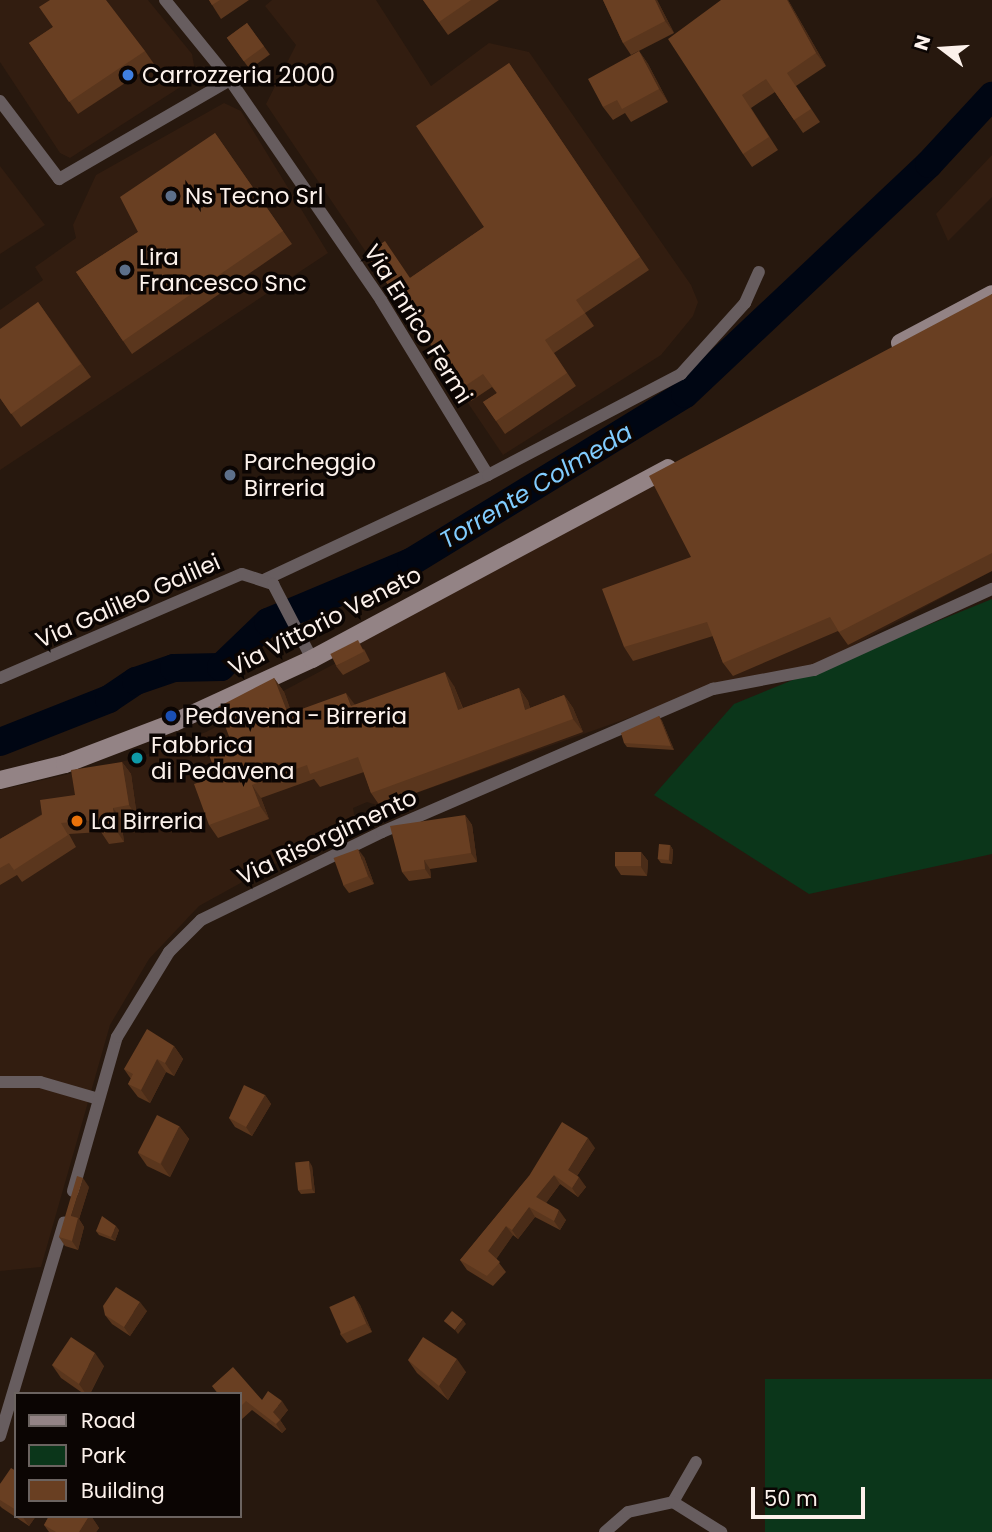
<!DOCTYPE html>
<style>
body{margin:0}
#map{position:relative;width:992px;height:1532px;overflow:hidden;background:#27180e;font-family:Poppins,sans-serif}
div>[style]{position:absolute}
.built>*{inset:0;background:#321d10}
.green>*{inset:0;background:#0b361a;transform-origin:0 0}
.river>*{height:28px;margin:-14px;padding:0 14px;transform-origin:14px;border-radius:14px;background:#000613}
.minor>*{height:12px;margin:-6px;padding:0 6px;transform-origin:6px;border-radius:6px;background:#675d5f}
.secondary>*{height:18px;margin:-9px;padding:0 9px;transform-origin:9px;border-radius:9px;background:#938385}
.wall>*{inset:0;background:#5a361d;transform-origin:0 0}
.shaded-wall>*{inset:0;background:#4a2c18}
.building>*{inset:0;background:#693f22;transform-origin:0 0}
.dots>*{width:19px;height:19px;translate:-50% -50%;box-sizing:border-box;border:4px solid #0b0503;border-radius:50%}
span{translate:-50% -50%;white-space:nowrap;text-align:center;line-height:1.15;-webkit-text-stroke:7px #0b0503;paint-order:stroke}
.poi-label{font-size:23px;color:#fcf1eb}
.left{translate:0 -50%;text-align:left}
.street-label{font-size:23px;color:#fcf1eb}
.water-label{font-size:24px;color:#81ccfe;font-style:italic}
.legend{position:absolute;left:14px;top:1392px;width:228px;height:126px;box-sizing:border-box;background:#0b0503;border:2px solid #6b6360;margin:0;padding:9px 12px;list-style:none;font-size:21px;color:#fcf1eb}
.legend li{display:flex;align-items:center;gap:14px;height:35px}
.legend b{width:35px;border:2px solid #6b6360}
.north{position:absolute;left:908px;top:14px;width:70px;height:70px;-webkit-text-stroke:5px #0b0503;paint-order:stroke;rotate:287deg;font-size:19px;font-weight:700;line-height:28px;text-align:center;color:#fcf1eb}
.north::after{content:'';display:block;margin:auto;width:24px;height:32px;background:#fcf1eb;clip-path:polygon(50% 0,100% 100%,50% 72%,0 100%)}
.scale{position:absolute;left:751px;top:1487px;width:114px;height:32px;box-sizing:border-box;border:4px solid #fcf1eb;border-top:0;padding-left:9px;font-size:21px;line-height:24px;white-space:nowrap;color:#fcf1eb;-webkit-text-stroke:5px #0b0503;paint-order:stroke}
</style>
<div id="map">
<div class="built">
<div style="clip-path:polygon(0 0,148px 0,192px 54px,196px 77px,70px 158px,60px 153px,0 62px)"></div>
<div style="clip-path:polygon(272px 0,376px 0,431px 86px,489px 43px,529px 52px,691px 285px,698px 302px,693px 316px,661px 355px,503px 455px,266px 104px,296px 45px,265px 6px)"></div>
<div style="clip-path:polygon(224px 103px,241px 111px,328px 253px,0 470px,0 310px,43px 280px,35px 267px,76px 238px,73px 225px,96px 175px)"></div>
<div style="clip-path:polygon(992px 155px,992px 197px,948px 241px,936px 214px)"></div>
<div style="clip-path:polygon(0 166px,45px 225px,0 254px)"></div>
<div style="clip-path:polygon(992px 305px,992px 571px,800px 674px,654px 709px,380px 806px,367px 802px,353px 808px,355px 820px,199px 906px,149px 959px,110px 1025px,41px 1267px,0 1271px,0 790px,137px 758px,206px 732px,336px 663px,333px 656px)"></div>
</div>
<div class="green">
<div style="clip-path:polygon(992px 599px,992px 854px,809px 894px,654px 795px,734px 704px)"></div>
<div style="left:992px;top:1379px;width:153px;height:227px;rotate:90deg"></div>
</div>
<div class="river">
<div style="left:0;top:742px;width:117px;rotate:-21.5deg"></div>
<div style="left:109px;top:699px;width:32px;rotate:-34deg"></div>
<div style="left:136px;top:681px;width:40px;rotate:-18.9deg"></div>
<div style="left:174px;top:668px;width:47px;rotate:-1.2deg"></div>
<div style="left:221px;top:667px;width:65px;rotate:-43.8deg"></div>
<div style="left:268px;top:622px;width:155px;rotate:-22.8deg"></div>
<div style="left:411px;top:562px;width:321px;rotate:-31.5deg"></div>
<div style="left:685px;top:394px;width:335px;rotate:-43.3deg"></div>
<div style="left:929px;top:164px;width:93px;rotate:-47.2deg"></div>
</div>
<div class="minor">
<div style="left:165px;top:0;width:103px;rotate:50.9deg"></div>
<div style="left:230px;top:80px;width:267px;rotate:55.5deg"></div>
<div style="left:381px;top:300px;width:205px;rotate:58.6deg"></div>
<div style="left:0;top:101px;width:98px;rotate:52.9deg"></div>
<div style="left:59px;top:179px;width:198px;rotate:-30.1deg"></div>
<div style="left:266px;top:579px;width:245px;rotate:-25.1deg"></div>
<div style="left:488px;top:475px;width:218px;rotate:-27.6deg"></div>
<div style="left:681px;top:374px;width:96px;rotate:-48deg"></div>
<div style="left:745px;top:303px;width:34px;rotate:-66deg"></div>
<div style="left:0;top:678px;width:263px;rotate:-23.3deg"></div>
<div style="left:242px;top:574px;width:33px;rotate:18deg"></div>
<div style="left:273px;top:584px;width:85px;rotate:62.5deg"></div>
<div style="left:0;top:1082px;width:40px"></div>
<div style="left:40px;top:1082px;width:61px;rotate:16.1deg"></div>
<div style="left:73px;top:1191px;width:160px;rotate:-74.1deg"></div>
<div style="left:117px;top:1037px;width:100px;rotate:-58.5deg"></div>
<div style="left:169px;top:952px;width:45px;rotate:-45deg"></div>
<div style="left:201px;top:920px;width:201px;rotate:-25.9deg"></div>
<div style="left:382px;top:832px;width:361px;rotate:-23.4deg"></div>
<div style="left:713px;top:689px;width:103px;rotate:-10.7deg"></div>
<div style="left:814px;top:670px;width:196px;rotate:-24.5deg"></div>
<div style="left:0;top:1436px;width:223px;rotate:-73.3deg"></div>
<div style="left:673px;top:1502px;width:46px;rotate:-60.1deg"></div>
<div style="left:605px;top:1532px;width:30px;rotate:-41deg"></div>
<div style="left:628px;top:1512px;width:46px;rotate:-12.5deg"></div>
<div style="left:673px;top:1502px;width:57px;rotate:32deg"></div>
</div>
<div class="secondary">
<div style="left:900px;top:343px;width:104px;rotate:-28deg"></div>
<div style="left:0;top:780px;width:67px;rotate:-13.8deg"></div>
<div style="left:65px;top:764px;width:118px;rotate:-20.9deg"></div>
<div style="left:175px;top:722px;width:151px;rotate:-24.7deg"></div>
<div style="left:312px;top:659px;width:404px;rotate:-28.2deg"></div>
</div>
<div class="wall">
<div style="clip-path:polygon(209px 0,249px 0,221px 19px)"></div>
<div style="clip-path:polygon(423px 0,499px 0,448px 35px)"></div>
<div style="clip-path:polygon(603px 0,657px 0,674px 33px,631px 55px,623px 43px)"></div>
<div style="clip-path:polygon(721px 0,788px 0,826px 66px,796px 86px,820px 122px,803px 133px,775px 92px,751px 108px,778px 150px,752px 167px,743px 154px)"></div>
<div style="left:247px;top:23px;width:39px;height:25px;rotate:54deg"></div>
<div style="clip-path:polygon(53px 27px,145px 51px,154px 64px,78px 114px,29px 43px)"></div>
<div style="clip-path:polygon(639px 51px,648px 64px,668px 102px,631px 122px,625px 113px,613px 120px,603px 107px)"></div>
<div style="clip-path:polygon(509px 63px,649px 270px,585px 313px,594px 326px,554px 353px,576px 386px,505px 434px,483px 402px,497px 393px,492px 387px,471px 401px,366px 254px,410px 278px,484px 227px)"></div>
<div style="clip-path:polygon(215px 133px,292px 244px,132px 354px,76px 272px,138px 232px)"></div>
<div style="clip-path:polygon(992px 294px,992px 571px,848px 645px,838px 631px,733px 676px,723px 663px,713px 636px,633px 661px,624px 647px,691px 557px)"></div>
<div style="clip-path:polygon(38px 302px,91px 377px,21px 427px,0 398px)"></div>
<div style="clip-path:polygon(364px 649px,370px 661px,343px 675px,336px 666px)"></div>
<div style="clip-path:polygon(274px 678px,284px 692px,291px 712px,355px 705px,454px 686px,463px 708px,519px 688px,528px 701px,530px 708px,564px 695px,573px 708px,583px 732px,380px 806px,371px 793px,364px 772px,320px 787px,314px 779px,261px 798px,269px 819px,218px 838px,209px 825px,217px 776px,230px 739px)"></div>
<div style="clip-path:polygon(659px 716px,662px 721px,674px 750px,627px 747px,624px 743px)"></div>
<div style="clip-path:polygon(122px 762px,131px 774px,137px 817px,121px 819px,124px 842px,109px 844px,101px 832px,69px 834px,76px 847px,22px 882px,17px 875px,0 885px,0 839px,75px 795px)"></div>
<div style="clip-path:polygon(465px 815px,472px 825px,477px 862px,430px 869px,431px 878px,409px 881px,402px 872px)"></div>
<div style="clip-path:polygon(670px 845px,673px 850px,672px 864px,661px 863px,658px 859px)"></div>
<div style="clip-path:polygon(641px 852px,648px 861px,647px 876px,621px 875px,615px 866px)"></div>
<div style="clip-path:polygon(364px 857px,374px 884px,349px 893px,343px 885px)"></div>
<div style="clip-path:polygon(174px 1046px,183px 1059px,174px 1076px,166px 1072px,150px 1103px,138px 1097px,128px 1084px,131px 1079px,124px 1069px)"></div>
<div style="clip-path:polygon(265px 1095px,271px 1104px,252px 1136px,235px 1127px,229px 1118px)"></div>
<div style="clip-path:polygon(179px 1126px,189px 1139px,170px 1177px,147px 1166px,138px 1153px)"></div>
<div style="clip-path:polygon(595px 1148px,577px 1176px,586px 1187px,578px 1197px,560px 1184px,546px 1203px,566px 1220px,560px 1230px,535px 1217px,518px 1239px,513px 1235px,496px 1259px,506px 1272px,493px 1286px,467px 1270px,460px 1260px,529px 1176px)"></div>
<div style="clip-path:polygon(312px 1166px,315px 1193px,301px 1194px,298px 1190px)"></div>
<div style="clip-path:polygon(89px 1187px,79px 1219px,84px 1227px,78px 1250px,65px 1246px,59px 1237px)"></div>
<div style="clip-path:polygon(119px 1230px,115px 1241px,99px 1235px,96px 1231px)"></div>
<div style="clip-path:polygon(354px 1296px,360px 1305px,372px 1332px,347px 1343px,340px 1334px)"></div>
<div style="clip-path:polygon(147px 1311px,130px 1336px,112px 1324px,105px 1315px)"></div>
<div style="clip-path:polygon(408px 1360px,466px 1372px,448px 1400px,417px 1373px)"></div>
<div style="clip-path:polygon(52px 1365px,104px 1366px,90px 1394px,84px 1394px,61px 1378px)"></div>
<div style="clip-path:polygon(212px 1386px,262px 1400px,288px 1410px,280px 1420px,286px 1429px,282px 1433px,252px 1410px,241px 1420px,240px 1419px,240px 1394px,218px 1394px)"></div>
<div style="clip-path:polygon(16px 1471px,16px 1516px,36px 1516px,29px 1526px,2px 1508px,0 1506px,0 1484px)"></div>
<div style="clip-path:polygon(49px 1516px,91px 1516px,99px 1528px,96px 1532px,49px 1532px,44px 1525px)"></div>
</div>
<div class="shaded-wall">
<div style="clip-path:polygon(655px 0,657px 0,674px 33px,665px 21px)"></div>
<div style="clip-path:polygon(787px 0,788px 0,826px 66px,816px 53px)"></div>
<div style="clip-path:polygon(639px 51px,648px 64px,668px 102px,659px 89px)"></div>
<div style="clip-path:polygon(445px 672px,454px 686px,468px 723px,458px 710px)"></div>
<div style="clip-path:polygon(274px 678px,284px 692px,297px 727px,288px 714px)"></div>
<div style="clip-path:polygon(519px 688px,528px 701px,534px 723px,525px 710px)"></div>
<div style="clip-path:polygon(346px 693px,356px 706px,351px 706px)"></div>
<div style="clip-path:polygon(564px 695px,573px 708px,583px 732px,573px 719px)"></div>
<div style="clip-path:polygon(659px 716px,662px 721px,674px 750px,671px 746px)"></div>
<div style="clip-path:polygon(122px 762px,131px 774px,137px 817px,129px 805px)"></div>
<div style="clip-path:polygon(252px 785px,261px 798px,269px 819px,260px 806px)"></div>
<div style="clip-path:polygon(113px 808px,121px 819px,124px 842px,116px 830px)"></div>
<div style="clip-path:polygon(465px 815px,472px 825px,477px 862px,471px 853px)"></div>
<div style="clip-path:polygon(670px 845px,673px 850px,672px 864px,669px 860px)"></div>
<div style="clip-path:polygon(358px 849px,364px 857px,374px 884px,368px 876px)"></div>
<div style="clip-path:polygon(641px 852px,648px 861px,647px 876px,641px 867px)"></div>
<div style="clip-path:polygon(424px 860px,430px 869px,431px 878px,425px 869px)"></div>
<div style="clip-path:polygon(174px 1046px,183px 1059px,174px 1076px,165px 1063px)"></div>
<div style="clip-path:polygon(157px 1059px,166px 1072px,150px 1103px,141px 1090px)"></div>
<div style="clip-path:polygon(265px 1095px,271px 1104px,252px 1136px,246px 1127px)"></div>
<div style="clip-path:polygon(179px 1126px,189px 1139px,170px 1177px,161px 1164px)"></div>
<div style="clip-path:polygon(588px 1138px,595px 1148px,575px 1179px,568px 1170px)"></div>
<div style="clip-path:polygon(309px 1161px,312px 1166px,315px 1193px,312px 1189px)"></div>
<div style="clip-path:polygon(554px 1175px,560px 1184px,543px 1207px,536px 1197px)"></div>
<div style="clip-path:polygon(579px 1177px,586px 1187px,578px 1197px,572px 1188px)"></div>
<div style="clip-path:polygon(83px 1178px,89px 1187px,79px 1219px,84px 1227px,78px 1250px,72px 1241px,71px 1216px)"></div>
<div style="clip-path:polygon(529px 1207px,535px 1217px,518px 1239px,512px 1230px)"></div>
<div style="clip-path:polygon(559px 1210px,566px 1220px,560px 1230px,554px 1221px)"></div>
<div style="clip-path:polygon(116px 1226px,119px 1230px,115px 1241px,111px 1237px)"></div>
<div style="clip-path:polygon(506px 1226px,513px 1235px,495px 1261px,488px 1251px)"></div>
<div style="clip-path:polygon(354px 1296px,360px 1305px,372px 1332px,366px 1323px)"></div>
<div style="clip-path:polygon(140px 1302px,147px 1311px,130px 1336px,124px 1327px)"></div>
<div style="clip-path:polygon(463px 1320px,466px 1324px,458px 1334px,455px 1330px)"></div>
<div style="clip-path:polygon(95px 1353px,104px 1366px,90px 1394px,86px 1394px,79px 1384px)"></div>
<div style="clip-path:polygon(457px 1359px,466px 1372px,448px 1400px,439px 1386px)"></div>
<div style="clip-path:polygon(282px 1401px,288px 1410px,280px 1420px,286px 1429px,282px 1433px,276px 1424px,273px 1412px)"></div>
<div style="clip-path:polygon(22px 1516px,36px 1516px,29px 1526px)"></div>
<div style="clip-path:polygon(89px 1516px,91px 1516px,99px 1528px,96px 1532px,79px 1532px)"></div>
</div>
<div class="building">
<div style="clip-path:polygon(50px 0,106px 0,145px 51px,69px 102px,29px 43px,53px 27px,39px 7px)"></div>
<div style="clip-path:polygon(209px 0,220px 0,212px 5px)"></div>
<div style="clip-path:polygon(423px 0,471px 0,439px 22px)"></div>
<div style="clip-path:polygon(603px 0,655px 0,665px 21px,623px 43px)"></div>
<div style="clip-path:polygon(721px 0,787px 0,816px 53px,787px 73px,811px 109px,794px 120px,766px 79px,742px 95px,769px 137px,743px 154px,668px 39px)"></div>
<div style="left:247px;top:23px;width:29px;height:25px;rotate:54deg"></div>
<div style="clip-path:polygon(639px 51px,659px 89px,622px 109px,617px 100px,603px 107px,588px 79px)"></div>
<div style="clip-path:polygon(509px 63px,640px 257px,576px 300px,585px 313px,545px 340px,567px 373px,496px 421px,483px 402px,497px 393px,483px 374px,462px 388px,366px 254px,385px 241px,410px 278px,484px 227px,416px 126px)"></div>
<div style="clip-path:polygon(215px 133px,283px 231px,123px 341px,76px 272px,138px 232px,120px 197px)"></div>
<div style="clip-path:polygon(992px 294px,992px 553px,839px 632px,830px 617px,723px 663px,707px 622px,624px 647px,602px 589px,691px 557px,649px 476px)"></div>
<div style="clip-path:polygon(38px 302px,81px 364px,11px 414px,0 398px,0 329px)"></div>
<div style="left:358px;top:640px;width:13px;height:31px;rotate:63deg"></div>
<div style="clip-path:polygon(445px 672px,458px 710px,519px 688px,525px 710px,564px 695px,573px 719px,371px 793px,358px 757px,310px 774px,307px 765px,252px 785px,260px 806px,209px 825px,194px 784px,217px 776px,206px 747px,230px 739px,218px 707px,274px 678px,288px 714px,346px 693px,351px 706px)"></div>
<div style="clip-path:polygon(659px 716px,671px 746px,624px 743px,621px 733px)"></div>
<div style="clip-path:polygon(122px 762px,129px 805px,113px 808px,116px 830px,101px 832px,99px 820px,61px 823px,68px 835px,14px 870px,9px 863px,0 868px,0 839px,42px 815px,40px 800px,75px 795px,71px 770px)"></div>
<div style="clip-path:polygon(465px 815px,471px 853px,424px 860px,425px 869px,402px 872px,390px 826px)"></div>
<div style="left:659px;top:844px;width:11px;height:15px;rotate:5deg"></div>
<div style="left:358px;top:849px;width:29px;height:26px;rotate:70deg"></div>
<div style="left:615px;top:852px;width:26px;height:14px"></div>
<div style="clip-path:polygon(147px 1029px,174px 1046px,165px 1063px,157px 1059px,141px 1090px,128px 1084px,133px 1074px,124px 1069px)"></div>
<div style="clip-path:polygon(244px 1085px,265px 1095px,246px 1127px,229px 1118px)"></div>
<div style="left:157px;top:1115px;width:25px;height:42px;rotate:27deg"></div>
<div style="clip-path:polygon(562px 1122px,588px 1138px,568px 1170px,579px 1177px,572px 1188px,554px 1175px,536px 1197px,559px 1210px,554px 1221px,529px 1207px,512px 1230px,506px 1226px,488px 1251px,500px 1262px,487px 1276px,460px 1260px,529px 1176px)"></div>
<div style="left:309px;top:1161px;width:28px;height:14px;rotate:84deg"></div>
<div style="clip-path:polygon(77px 1176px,83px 1178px,71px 1216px,78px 1218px,72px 1241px,59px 1237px)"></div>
<div style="clip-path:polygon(102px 1216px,116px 1226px,111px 1237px,96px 1231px)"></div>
<div style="clip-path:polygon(116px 1287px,140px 1302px,124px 1327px,105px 1315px,103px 1306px)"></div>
<div style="left:354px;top:1296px;width:30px;height:27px;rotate:66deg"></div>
<div style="left:452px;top:1311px;width:14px;height:13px;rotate:39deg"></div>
<div style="clip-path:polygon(71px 1337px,95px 1353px,79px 1384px,52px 1365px)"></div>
<div style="clip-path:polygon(423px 1337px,457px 1359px,439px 1386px,408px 1360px)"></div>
<div style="clip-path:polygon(233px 1367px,262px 1400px,268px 1391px,282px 1401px,273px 1412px,280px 1420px,276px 1424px,246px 1401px,240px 1407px,240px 1394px,219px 1394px,212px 1386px)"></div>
<div style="clip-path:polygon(11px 1468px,16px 1471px,16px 1510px,0 1500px,0 1484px)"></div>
<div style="clip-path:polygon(49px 1516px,89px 1516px,79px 1532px,56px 1532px,44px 1525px)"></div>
</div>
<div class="dots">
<div style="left:128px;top:75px;background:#3f7fe0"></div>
<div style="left:171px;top:196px;background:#5c6f8a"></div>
<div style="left:125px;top:270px;background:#5c6f8a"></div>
<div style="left:230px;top:475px;background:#5c6f8a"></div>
<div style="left:171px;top:716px;background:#1a4fb4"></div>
<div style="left:137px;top:758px;background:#0f9aa8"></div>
<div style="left:77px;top:821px;background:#e8710a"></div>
</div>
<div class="poi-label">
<span class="left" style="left:142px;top:75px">Carrozzeria 2000</span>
<span class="left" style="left:185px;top:196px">Ns Tecno Srl</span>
<span class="left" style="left:139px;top:270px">Lira<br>Francesco Snc</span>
<span class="left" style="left:244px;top:475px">Parcheggio<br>Birreria</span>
<span class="left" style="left:185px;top:716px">Pedavena - Birreria</span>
<span class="left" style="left:151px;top:758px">Fabbrica<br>di Pedavena</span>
<span class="left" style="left:91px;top:821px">La Birreria</span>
</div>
<div class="street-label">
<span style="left:418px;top:324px;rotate:58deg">Via Enrico Fermi</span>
<span style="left:128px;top:601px;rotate:-24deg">Via Galileo Galilei</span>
<span style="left:325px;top:621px;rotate:-27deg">Via Vittorio Veneto</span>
<span style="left:327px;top:837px;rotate:-25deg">Via Risorgimento</span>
</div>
<div class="water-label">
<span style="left:536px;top:486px;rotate:-31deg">Torrente Colmeda</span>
</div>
<ul class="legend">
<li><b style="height:9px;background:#938385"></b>Road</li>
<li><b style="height:19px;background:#0b361a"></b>Park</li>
<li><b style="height:19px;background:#693f22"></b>Building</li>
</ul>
<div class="north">N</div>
<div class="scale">50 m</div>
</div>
